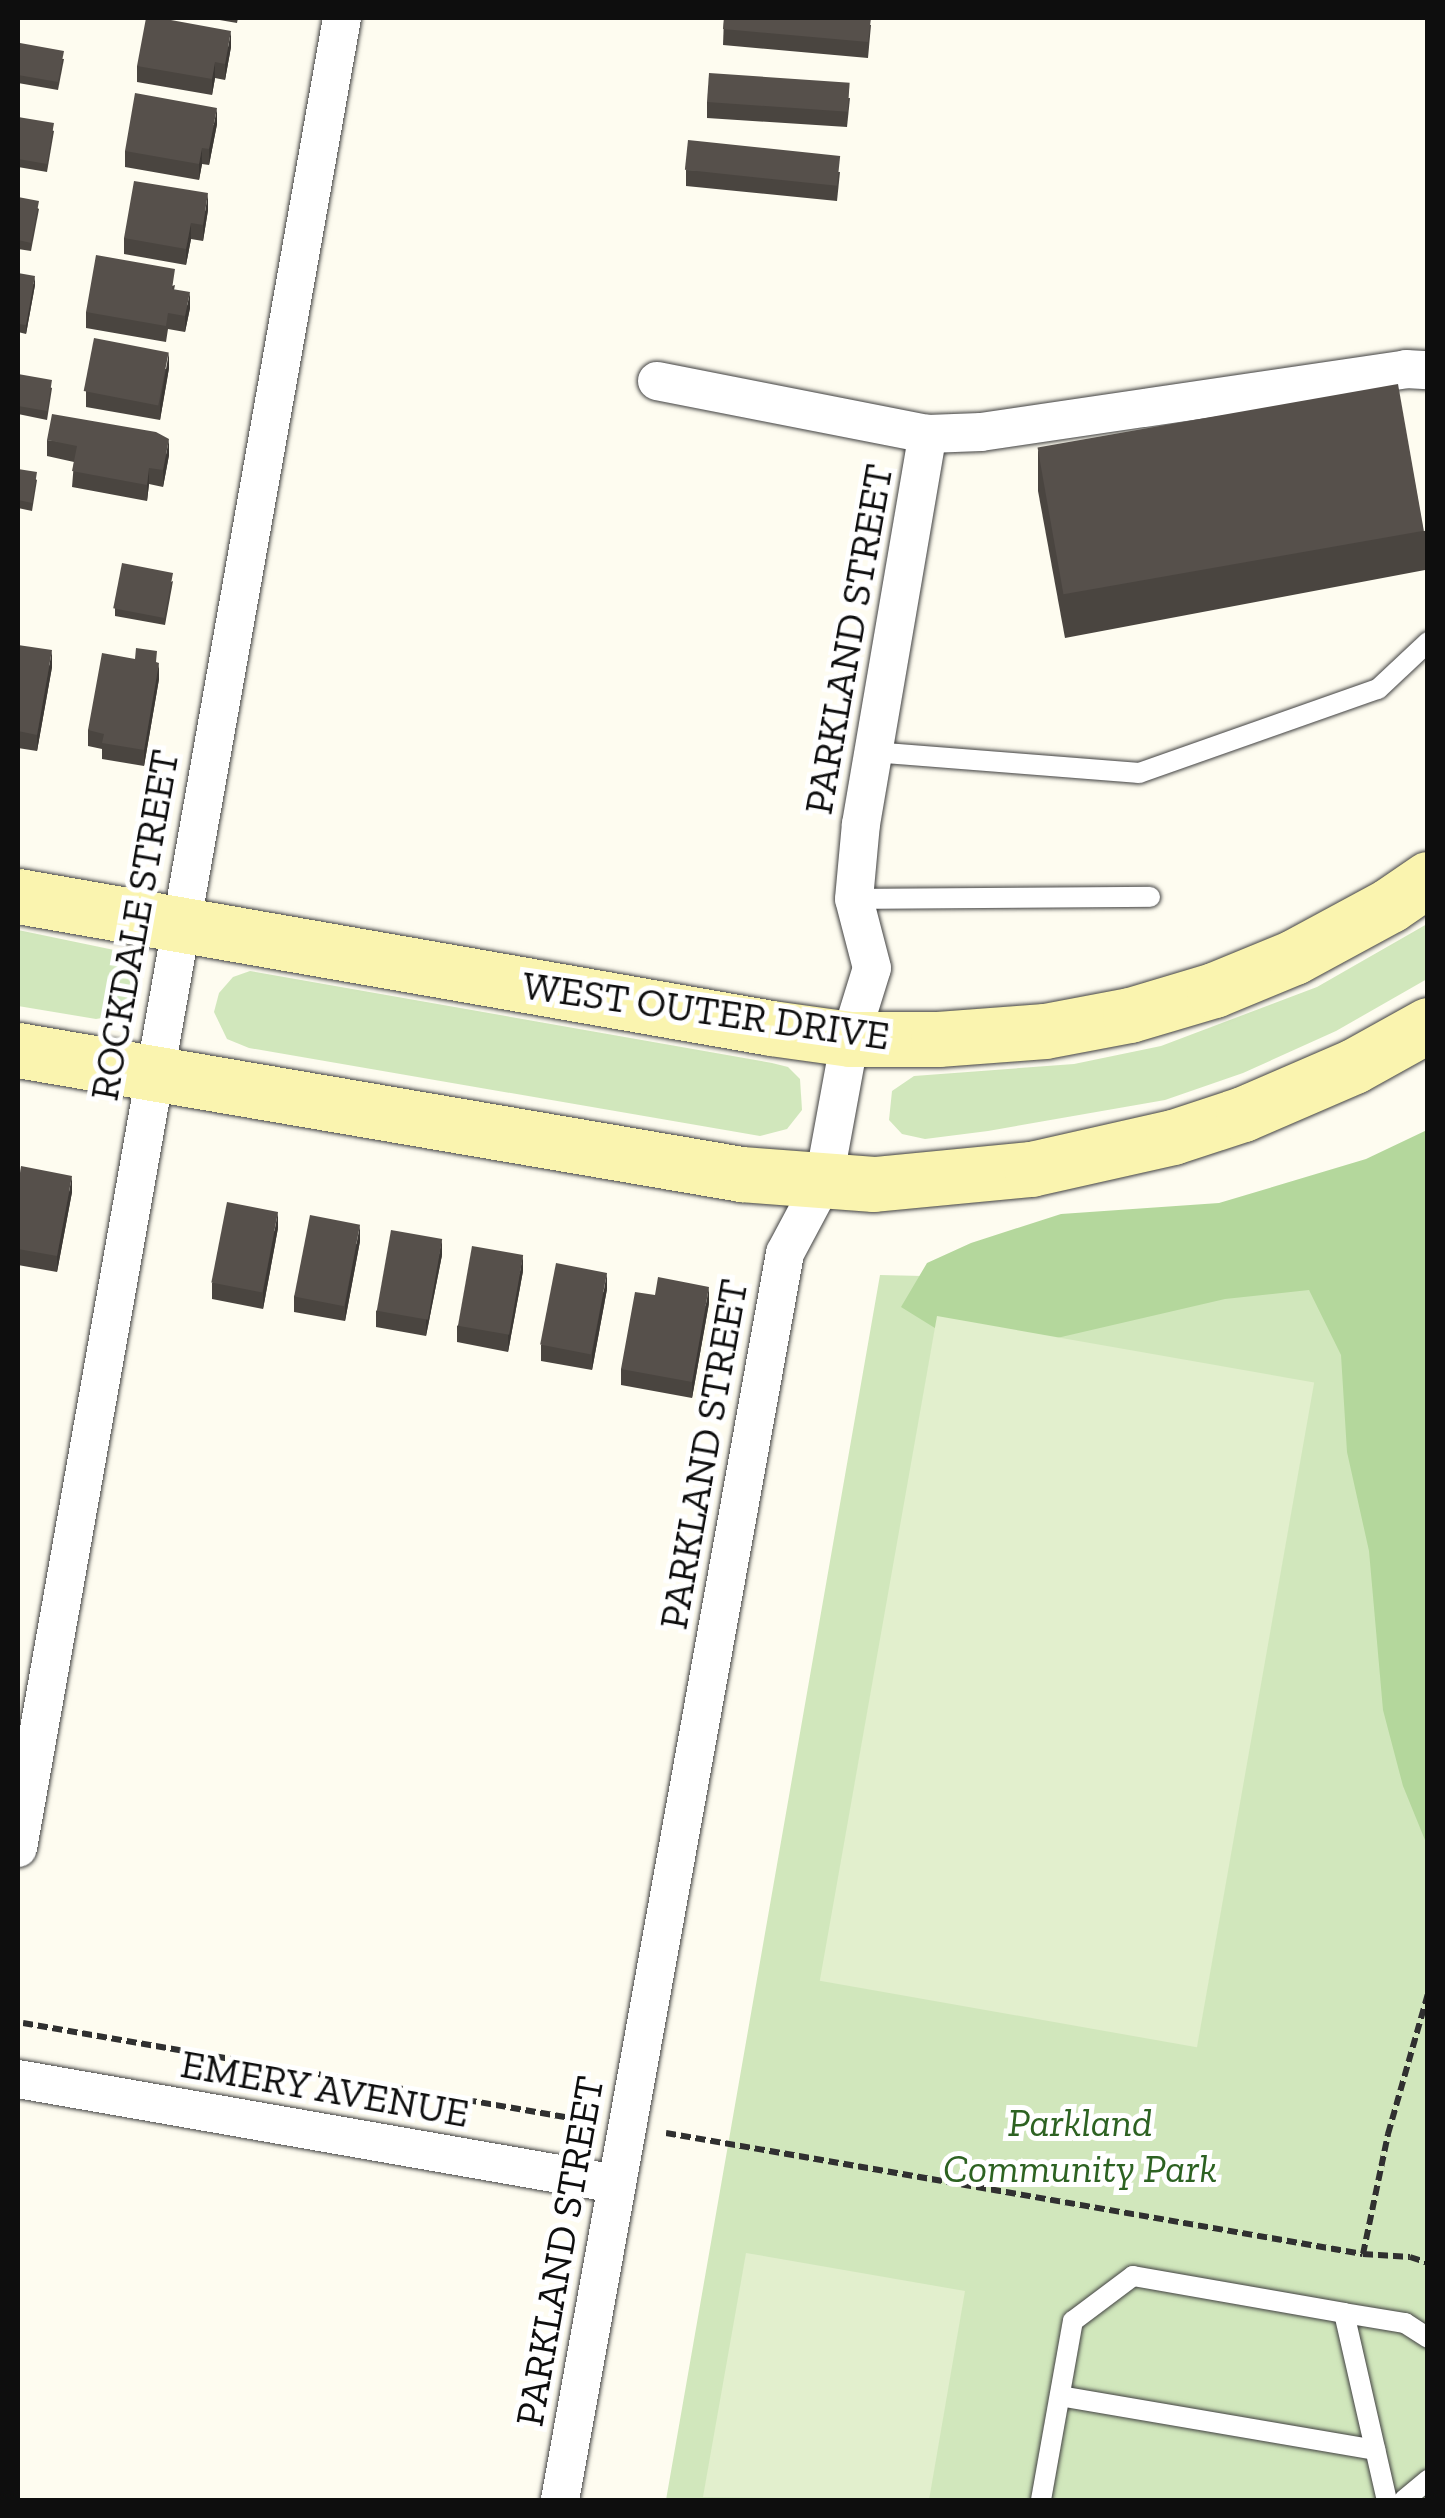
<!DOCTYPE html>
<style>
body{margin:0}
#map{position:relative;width:1445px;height:2518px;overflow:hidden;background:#fefcf0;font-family:"Zilla Slab",serif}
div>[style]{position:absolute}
.green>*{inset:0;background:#d1e7bc}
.forest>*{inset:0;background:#b4d79c}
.pitch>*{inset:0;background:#e2efcd;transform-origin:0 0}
.path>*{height:6px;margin-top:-3px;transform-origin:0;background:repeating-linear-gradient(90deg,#303030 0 10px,transparent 0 15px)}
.roads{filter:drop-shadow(0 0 2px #414141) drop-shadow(0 0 2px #414141)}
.service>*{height:20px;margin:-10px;padding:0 10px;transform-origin:10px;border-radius:10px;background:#fff}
.minor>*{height:38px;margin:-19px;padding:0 19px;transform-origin:19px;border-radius:19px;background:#fff}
.secondary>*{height:55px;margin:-27.5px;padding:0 27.5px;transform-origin:27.5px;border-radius:27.5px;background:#faf4af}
.wall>*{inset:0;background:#4a4540}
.shaded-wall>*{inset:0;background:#3c3834}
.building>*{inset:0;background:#56504b;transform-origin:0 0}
span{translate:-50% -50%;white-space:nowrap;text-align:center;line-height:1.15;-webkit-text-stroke:10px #fff;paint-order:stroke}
.street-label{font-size:40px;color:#0e0e0e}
.park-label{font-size:40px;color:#2d6222;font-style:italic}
.frame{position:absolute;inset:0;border:20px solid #0e0e0e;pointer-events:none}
</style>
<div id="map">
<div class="green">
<div style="clip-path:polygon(1427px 924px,1427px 979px,1336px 1031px,1243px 1073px,1165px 1100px,988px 1131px,925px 1139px,902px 1134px,889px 1120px,892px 1091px,914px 1076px,1074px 1064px,1161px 1046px,1317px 987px)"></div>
<div style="clip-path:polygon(18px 930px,119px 951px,131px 968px,130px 994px,124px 1006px,113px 1016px,96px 1019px,18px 1006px)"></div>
<div style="clip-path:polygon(250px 971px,772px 1063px,788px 1067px,800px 1079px,802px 1110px,787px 1129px,760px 1136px,249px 1048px,227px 1039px,214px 1012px,219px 993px,233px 977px)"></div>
<div style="clip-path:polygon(1427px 1172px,1427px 2500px,666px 2500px,880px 1275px,1048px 1279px)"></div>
</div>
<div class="forest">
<div style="clip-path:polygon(1427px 1130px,1427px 1845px,1403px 1786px,1383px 1710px,1369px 1551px,1347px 1452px,1341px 1355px,1309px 1290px,1225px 1299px,980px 1356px,901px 1307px,927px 1263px,971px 1243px,1061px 1214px,1219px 1203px,1366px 1159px)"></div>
</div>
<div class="pitch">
<div style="left:937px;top:1316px;width:383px;height:675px;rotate:10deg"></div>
<div style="clip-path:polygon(746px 2253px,965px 2291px,929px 2500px,703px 2497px)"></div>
</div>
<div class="path">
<div style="left:23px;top:2023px;width:573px;rotate:9.84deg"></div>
<div style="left:666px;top:2133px;width:707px;rotate:9.85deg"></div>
<div style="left:1363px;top:2254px;width:123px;rotate:-78.2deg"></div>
<div style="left:1388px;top:2134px;width:146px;rotate:-74.1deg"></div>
<div style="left:1363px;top:2254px;width:47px;rotate:3.7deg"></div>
<div style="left:1410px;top:2257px;width:19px;rotate:18deg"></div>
</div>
<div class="roads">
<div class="service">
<div style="left:873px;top:752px;width:267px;rotate:4.5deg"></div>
<div style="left:1139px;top:773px;width:253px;rotate:-19.4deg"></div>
<div style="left:1378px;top:689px;width:69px;rotate:-43.2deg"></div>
<div style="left:854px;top:899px;width:296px;rotate:-0.4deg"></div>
<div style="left:1344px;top:2313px;width:62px;rotate:9.3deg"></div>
<div style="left:1405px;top:2323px;width:27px;rotate:33deg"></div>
<div style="left:1060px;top:2396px;width:320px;rotate:9.7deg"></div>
<div style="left:1041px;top:2500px;width:182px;rotate:-79.9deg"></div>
<div style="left:1073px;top:2321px;width:75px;rotate:-36.9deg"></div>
<div style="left:1133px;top:2276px;width:214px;rotate:9.9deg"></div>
<div style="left:1344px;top:2313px;width:192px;rotate:77.1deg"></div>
<div style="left:1404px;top:2500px;width:31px;rotate:-40deg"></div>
</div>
<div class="minor">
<div style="left:657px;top:381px;width:276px;rotate:11.1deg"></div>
<div style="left:928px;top:434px;width:53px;rotate:-2.2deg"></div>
<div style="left:981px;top:432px;width:430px;rotate:-8.4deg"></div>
<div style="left:1406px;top:369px;width:22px;rotate:3deg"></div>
<div style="left:18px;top:1848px;width:1858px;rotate:-79.96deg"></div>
<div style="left:18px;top:2079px;width:607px;rotate:9.96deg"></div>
<div style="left:560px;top:2500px;width:1267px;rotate:-79.77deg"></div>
<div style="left:785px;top:1253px;width:83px;rotate:-61.9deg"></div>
<div style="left:824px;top:1180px;width:143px;rotate:-79.6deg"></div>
<div style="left:850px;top:1039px;width:74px;rotate:-72.8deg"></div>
<div style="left:872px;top:968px;width:71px;rotate:-104.6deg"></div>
<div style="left:854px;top:899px;width:75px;rotate:-84.7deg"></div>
<div style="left:861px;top:824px;width:396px;rotate:-80.3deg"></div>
</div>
<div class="secondary">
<div style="left:18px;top:896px;width:764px;rotate:9.94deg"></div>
<div style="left:771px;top:1028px;width:80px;rotate:7.9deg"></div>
<div style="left:850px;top:1039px;width:88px"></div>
<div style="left:938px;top:1039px;width:107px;rotate:-4.3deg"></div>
<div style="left:1045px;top:1031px;width:86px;rotate:-10.7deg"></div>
<div style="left:1130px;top:1015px;width:88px;rotate:-16.6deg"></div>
<div style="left:1214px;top:990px;width:87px;rotate:-22.4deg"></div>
<div style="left:1294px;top:957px;width:109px;rotate:-28.4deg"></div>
<div style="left:1390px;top:905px;width:46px;rotate:-34.4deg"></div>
<div style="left:18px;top:1050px;width:734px;rotate:9.73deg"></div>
<div style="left:741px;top:1174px;width:133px;rotate:4.3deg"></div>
<div style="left:874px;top:1184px;width:158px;rotate:-5.5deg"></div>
<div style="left:1031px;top:1169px;width:146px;rotate:-12.7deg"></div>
<div style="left:1173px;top:1137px;width:74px;rotate:-18.2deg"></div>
<div style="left:1243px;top:1114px;width:121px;rotate:-23.4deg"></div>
<div style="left:1354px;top:1066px;width:85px;rotate:-29deg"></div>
</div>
</div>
<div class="wall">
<div style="clip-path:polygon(208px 18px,238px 18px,237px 23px)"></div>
<div style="clip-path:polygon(724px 18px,871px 25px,868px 58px,723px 45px)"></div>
<div style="clip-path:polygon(231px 47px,225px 80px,215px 78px,212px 95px,137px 82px,137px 66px)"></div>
<div style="clip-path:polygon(18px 56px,64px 59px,58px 90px,18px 83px)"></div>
<div style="clip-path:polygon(850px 98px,847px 127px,707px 118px,707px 102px)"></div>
<div style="clip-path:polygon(18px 117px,54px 131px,47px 172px,18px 167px)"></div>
<div style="clip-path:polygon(217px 124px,209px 165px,202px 164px,199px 180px,125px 167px,125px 151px)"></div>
<div style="clip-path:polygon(686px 170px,840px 172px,837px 201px,686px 186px)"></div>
<div style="clip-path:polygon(18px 197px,39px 209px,31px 251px,18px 249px)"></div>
<div style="clip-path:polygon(208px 210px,203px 241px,191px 239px,186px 265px,124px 254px,124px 238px)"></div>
<div style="clip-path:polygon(18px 273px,35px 285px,26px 334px,18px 332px)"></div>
<div style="clip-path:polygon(175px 285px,174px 290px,190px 308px,185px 332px,168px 329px,166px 342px,86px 328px,86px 312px)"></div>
<div style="clip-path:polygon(169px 368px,160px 420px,86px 407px,86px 391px)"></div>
<div style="clip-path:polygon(18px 374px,52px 388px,47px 420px,18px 414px)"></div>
<div style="clip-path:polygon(47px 440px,169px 455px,163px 487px,149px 484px,147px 501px,72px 487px,74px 462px,47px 456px)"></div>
<div style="clip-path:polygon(1038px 451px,1425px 531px,1425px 570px,1065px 638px,1038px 491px)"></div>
<div style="clip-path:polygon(18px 469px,37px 480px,32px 511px,18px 508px)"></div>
<div style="clip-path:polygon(173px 581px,165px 625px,115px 616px,115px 608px)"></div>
<div style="clip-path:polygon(18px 645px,52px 667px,37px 751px,18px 748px)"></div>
<div style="clip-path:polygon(157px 663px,159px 679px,144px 766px,102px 759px,102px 749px,88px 746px,88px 730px)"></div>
<div style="clip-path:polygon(18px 1186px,72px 1192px,57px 1272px,18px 1265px)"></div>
<div style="clip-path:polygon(278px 1228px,263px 1309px,212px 1299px,212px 1283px)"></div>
<div style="clip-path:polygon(360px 1241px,345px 1321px,294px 1312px,294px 1296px)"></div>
<div style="clip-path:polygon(442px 1255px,426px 1336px,376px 1327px,376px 1311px)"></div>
<div style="clip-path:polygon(523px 1271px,508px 1352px,457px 1342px,457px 1326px)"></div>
<div style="clip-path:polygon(607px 1289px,592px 1370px,541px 1361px,541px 1345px)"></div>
<div style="clip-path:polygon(709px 1303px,692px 1398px,621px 1385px,621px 1369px)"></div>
</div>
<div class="shaded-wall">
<div style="clip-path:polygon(231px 31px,231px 47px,225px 80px,225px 64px)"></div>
<div style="clip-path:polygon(215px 62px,215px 78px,212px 95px,212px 79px)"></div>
<div style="clip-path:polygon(217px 108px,217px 124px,209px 165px,209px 149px)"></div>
<div style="clip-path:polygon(202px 148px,202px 164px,199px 180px,199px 164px)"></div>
<div style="clip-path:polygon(208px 193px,208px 210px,203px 241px,203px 225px)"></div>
<div style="clip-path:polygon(191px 223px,191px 239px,186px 265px,186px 249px)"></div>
<div style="clip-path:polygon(35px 276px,35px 285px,26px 334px,26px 325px)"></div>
<div style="clip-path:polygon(190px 292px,190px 308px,185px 332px,185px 316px)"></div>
<div style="clip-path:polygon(169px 352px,169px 368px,160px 420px,160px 404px)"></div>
<div style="clip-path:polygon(169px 439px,169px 455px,163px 487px,163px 470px)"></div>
<div style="clip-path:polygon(149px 468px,149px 484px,147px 501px,147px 485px)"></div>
<div style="clip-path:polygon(52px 650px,52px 667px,37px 751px,37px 735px)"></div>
<div style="clip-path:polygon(159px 663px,159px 679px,144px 766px,144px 750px)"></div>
<div style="clip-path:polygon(72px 1176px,72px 1192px,57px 1272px,57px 1256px)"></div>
<div style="clip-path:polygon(278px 1212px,278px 1228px,263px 1309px,263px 1292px)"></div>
<div style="clip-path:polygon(360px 1225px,360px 1241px,345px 1321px,345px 1305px)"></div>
<div style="clip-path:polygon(442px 1239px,442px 1255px,426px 1336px,426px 1320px)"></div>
<div style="clip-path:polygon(523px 1255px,523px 1271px,508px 1352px,508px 1336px)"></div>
<div style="clip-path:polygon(607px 1273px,607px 1289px,592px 1370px,592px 1354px)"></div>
<div style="clip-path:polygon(709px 1287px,709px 1303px,692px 1398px,692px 1382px)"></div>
</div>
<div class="building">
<div style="clip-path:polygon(146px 18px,160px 18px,231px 31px,225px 64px,215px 62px,212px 79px,137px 66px)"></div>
<div style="clip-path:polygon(724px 18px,871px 18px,868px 42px,723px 29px)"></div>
<div style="clip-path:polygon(20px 43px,64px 51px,58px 82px,18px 75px,18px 56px)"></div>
<div style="left:709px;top:73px;width:141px;height:29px;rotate:4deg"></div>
<div style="clip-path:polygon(135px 93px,217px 108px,209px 149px,202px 148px,199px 164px,125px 151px)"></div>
<div style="clip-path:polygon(18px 117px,54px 123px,47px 164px,18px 159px)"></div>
<div style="left:688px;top:140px;width:153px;height:30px;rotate:6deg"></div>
<div style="clip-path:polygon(134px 181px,208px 193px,203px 225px,191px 223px,186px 249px,124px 238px)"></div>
<div style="clip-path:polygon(18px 197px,39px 201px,31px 243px,18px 240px)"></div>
<div style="clip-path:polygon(96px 255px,175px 269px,172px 289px,190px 292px,185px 316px,168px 313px,166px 326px,86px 312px)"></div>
<div style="clip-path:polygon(18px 273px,35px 276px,26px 325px,18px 324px)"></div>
<div style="left:94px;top:338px;width:76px;height:54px;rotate:11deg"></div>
<div style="clip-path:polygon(18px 374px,52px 380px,47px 411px,18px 406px)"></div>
<div style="left:1398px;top:384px;width:149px;height:366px;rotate:80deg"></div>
<div style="clip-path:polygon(52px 414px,156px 432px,169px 439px,163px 470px,149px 468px,147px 485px,72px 471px,77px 446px,47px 440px)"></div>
<div style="clip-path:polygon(18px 469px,37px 472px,32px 503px,18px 500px)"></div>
<div style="left:122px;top:563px;width:52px;height:46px;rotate:11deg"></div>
<div style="clip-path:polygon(18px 645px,52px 650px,37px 735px,18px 731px)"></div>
<div style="clip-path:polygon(136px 648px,157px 651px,156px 662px,159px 663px,144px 750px,102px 743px,104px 734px,88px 730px,102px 653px,135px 659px)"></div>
<div style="clip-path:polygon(21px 1166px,72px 1176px,57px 1256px,18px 1249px,18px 1186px)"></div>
<div style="left:227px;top:1202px;width:52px;height:82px;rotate:11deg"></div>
<div style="left:310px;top:1215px;width:51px;height:83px;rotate:11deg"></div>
<div style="left:391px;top:1230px;width:52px;height:82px;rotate:10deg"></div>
<div style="left:472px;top:1246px;width:52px;height:81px;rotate:10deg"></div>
<div style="left:556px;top:1263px;width:52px;height:83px;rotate:11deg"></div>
<div style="clip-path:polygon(658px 1277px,709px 1287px,692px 1382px,621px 1369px,635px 1292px,655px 1295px)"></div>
</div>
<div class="street-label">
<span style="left:848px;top:639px;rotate:-80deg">PARKLAND STREET</span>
<span style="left:134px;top:925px;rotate:-80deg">ROCKDALE STREET</span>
<span style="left:706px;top:1010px;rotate:8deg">WEST OUTER DRIVE</span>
<span style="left:703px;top:1454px;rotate:-80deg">PARKLAND STREET</span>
<span style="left:325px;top:2088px;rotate:10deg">EMERY AVENUE</span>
<span style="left:559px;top:2251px;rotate:-80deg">PARKLAND STREET</span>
</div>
<div class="park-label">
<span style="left:1080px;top:2145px">Parkland<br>Community Park</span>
</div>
<div class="frame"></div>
</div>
